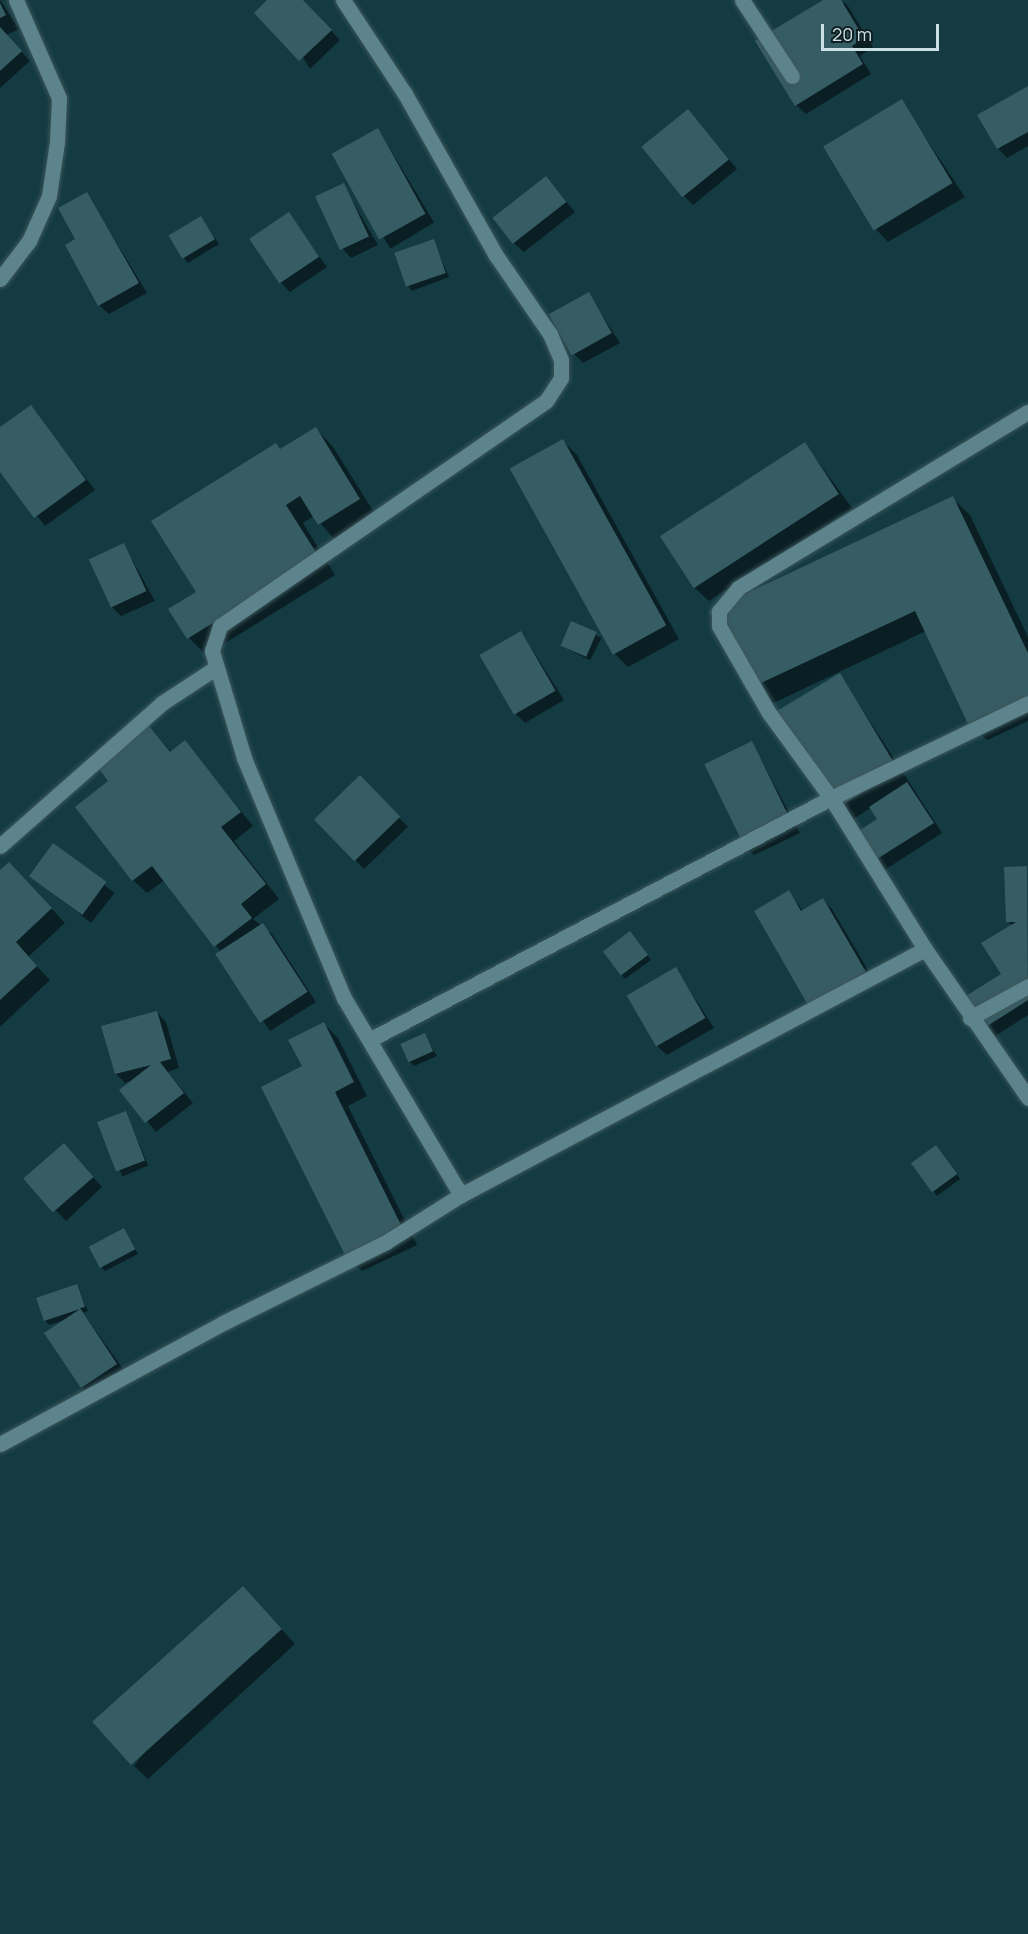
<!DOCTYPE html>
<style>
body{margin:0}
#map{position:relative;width:1028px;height:1934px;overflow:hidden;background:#143b42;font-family:Manrope,sans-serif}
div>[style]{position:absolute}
.shadow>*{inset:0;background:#0007;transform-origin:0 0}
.building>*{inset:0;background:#375d64;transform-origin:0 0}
.roads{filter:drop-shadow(0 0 2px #3b565b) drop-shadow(0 0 2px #3b565b)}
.minor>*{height:15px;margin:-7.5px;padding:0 7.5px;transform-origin:7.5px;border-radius:7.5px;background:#5d848c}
span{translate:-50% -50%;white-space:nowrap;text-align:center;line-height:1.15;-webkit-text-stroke:4.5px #0f1f22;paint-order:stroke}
.scale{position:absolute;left:821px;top:24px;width:118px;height:27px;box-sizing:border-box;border:3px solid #cce0e4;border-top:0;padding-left:8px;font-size:18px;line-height:21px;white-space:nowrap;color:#cce0e4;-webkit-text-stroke:4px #0f1f22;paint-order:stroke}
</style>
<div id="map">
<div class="shadow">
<div style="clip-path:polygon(0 0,19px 29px,6px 35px,30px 61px,0 88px)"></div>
<div style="clip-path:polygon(270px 0,302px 0,340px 40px,310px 69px)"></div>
<div style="clip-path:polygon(825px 0,846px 3px,873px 47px,860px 56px,871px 74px,806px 114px,796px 105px)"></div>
<div style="clip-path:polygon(1028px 88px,1028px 146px,1007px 158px,998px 148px)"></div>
<div style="clip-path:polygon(901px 101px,965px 197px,888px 242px,875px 228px)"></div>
<div style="clip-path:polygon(697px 121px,737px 169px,693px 205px,684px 196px)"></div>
<div style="left:378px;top:129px;width:109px;height:51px;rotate:59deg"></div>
<div style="clip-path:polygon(546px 178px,575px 212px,524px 252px,514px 243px)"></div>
<div style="clip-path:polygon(343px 185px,378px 245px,351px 258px,342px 248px)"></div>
<div style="clip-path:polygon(87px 194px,147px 293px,109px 314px,99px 305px,77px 240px)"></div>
<div style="clip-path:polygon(289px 214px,327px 267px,290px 292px,281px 283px)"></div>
<div style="clip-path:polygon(201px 218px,219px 244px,188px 263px,184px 258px)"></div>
<div style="clip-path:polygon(433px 241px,449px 277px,412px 291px,408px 286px)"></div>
<div style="clip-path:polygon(588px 294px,620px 343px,583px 363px,574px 354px)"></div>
<div style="clip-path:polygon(30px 407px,95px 490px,45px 526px,0 469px,0 429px)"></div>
<div style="clip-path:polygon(316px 429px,333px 447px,377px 517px,337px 542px,314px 516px,303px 523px,335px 575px,206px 655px,189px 638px,198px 593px,281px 451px)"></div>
<div style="clip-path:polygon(563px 441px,577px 455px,679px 639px,628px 667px,615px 654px)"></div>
<div style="clip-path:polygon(805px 444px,852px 508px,709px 601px,695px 588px)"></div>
<div style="clip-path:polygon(952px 498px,970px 515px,1028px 637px,1028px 721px,987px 740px,969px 723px,926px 631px,765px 707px,748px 689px)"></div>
<div style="clip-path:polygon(124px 545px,155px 601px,121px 616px,112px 607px)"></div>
<div style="left:572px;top:623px;width:33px;height:25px;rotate:27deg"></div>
<div style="clip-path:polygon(521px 632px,564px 700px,525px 723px,516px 714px)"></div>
<div style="clip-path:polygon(840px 675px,942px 833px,880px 873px,871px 864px,879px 819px,871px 808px,847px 823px,776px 714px)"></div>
<div style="clip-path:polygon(149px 728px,172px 753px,185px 742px,253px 826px,234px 841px,279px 899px,253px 919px,272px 934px,316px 1002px,270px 1031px,217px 954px,221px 952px,165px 880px,147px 893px,133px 880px,111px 781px)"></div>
<div style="clip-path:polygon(752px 743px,800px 833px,754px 855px,744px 846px)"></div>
<div style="left:360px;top:777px;width:69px;height:61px;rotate:46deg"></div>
<div style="left:53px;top:845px;width:78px;height:38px;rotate:38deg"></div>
<div style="clip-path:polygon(1027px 867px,1028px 1015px,992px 1038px,982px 1029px,1003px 974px,1012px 926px,1008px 921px)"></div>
<div style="clip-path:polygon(0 872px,23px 878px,65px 923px,28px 957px,50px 980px,0 1027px)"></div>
<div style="clip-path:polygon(789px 892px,803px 911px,823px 900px,832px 909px,875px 982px,819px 1014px,810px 1004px)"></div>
<div style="clip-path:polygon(634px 937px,651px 960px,625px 979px,604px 952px)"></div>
<div style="clip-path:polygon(676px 969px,714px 1028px,667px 1055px,657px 1046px)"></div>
<div style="clip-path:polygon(157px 1012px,166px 1022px,179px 1068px,168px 1072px,193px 1103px,156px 1132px,121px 1090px,132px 1081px,125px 1083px,116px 1074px)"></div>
<div style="clip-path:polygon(324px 1024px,338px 1038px,367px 1096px,348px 1106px,417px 1245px,362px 1271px,348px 1258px,304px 1067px)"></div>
<div style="clip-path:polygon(424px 1035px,437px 1056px,414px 1066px,410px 1062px)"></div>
<div style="left:126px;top:1113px;width:57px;height:28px;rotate:67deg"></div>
<div style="clip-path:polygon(940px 1151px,960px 1179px,937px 1196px,913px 1163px)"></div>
<div style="clip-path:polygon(73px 1155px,102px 1187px,66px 1221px,27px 1180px)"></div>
<div style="clip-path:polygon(124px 1230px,138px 1254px,105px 1271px,101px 1267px)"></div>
<div style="clip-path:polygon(76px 1286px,88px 1311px,83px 1313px,126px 1373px,92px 1396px,82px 1387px,64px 1320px,49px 1325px,45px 1320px)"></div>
<div style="clip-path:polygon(257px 1602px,295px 1644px,148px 1779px,134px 1766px)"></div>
</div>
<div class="building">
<div style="clip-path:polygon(267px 0,303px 0,332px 30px,299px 61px,254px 13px)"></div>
<div style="clip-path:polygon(823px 0,841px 0,864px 38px,852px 46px,863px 64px,795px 106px,755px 41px)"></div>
<div style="clip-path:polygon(0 3px,6px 15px,0 18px)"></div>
<div style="clip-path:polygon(0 27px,22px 51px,0 71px)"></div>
<div style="clip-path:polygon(1028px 86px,1028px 132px,997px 149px,977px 115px)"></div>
<div style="left:902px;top:99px;width:98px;height:92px;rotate:59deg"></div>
<div style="left:688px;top:109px;width:65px;height:60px;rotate:51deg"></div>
<div style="left:378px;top:128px;width:98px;height:53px;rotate:61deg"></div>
<div style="left:546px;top:176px;width:33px;height:68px;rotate:52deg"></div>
<div style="left:344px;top:183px;width:59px;height:32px;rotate:65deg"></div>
<div style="clip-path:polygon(87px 192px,139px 283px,98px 306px,65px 245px,75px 239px,58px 208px)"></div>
<div style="left:289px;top:212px;width:54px;height:48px;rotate:56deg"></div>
<div style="left:201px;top:216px;width:27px;height:38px;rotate:59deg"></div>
<div style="left:434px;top:239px;width:36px;height:42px;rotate:71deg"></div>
<div style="left:589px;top:292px;width:47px;height:46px;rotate:61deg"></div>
<div style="clip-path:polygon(31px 405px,86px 480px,34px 518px,0 472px,0 427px)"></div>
<div style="clip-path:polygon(316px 427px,360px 499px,318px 525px,300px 496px,286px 505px,319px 557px,187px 639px,168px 609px,196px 592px,151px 521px,276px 443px,280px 449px)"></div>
<div style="left:563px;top:439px;width:213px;height:61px;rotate:61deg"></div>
<div style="left:805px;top:442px;width:62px;height:173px;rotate:57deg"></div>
<div style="clip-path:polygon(953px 496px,1028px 653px,1028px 696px,968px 724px,915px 611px,746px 690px,709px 611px)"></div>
<div style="left:124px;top:543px;width:53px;height:39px;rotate:65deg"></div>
<div style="left:571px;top:621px;width:28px;height:27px;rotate:23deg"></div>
<div style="left:521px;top:631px;width:69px;height:48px;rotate:60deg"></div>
<div style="left:840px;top:673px;width:114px;height:77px;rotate:59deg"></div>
<div style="clip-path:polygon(149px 726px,170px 752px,185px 740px,241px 812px,221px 827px,266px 884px,241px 904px,252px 918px,214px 947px,152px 866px,132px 881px,75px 807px,108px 781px,97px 766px)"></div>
<div style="left:752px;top:741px;width:92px;height:53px;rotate:64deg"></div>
<div style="left:360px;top:775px;width:58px;height:64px;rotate:46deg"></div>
<div style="clip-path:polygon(907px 782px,934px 823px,869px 864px,851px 836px,877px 819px,869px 807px)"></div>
<div style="left:53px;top:843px;width:66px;height:41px;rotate:36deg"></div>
<div style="clip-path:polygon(9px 862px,52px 908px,16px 942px,37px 966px,0 1000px,0 870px)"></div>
<div style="clip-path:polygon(1027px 866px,1028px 1000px,981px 1030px,961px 999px,1001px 974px,981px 943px,1016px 922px,1006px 922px,1004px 867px)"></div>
<div style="clip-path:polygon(789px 890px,801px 911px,823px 898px,866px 972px,808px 1005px,754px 911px)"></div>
<div style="left:263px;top:923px;width:82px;height:57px;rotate:57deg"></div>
<div style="left:630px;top:931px;width:30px;height:34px;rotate:53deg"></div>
<div style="left:676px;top:967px;width:59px;height:57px;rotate:60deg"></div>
<div style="clip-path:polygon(157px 1011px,171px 1059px,160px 1062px,184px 1093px,145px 1123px,119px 1090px,151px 1065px,115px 1074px,101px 1026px)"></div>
<div style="clip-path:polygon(324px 1022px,354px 1082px,335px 1092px,404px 1231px,347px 1259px,261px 1087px,302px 1066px,288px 1040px)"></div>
<div style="left:425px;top:1033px;width:20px;height:27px;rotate:66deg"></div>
<div style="left:126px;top:1111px;width:53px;height:31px;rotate:69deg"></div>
<div style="left:64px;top:1143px;width:45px;height:54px;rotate:49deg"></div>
<div style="left:936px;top:1145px;width:36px;height:31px;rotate:54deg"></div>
<div style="left:124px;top:1228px;width:24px;height:40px;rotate:62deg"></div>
<div style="clip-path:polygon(77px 1284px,85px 1307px,80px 1308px,117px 1364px,81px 1388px,44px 1333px,80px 1309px,44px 1321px,36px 1298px)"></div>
<div style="left:243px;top:1586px;width:58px;height:203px;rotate:48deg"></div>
</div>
<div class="roads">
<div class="minor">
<div style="left:343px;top:0;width:113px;rotate:56.6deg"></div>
<div style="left:405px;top:94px;width:184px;rotate:60.6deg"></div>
<div style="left:495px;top:254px;width:97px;rotate:55.5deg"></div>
<div style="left:550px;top:334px;width:28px;rotate:67deg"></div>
<div style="left:561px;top:360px;width:18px;rotate:90deg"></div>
<div style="left:561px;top:378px;width:27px;rotate:123deg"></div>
<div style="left:546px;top:401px;width:396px;rotate:145.4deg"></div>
<div style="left:220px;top:626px;width:26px;rotate:108deg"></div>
<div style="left:212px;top:651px;width:112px;rotate:73.3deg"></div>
<div style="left:244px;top:758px;width:260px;rotate:67.4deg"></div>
<div style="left:344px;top:998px;width:229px;rotate:59.3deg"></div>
<div style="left:742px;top:0;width:91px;rotate:56.7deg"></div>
<div style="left:0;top:279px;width:48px;rotate:-52.7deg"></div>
<div style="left:29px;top:241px;width:49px;rotate:-66deg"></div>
<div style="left:49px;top:196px;width:55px;rotate:-81.6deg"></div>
<div style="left:57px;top:142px;width:44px;rotate:-87.4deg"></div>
<div style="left:59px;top:98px;width:107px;rotate:-113.7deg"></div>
<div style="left:0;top:846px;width:216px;rotate:-41.4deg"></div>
<div style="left:162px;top:703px;width:64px;rotate:-33.4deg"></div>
<div style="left:925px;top:949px;width:178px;rotate:-121.9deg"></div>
<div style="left:831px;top:798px;width:105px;rotate:-126.1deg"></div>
<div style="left:769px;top:713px;width:100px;rotate:-119.9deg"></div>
<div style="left:719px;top:626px;width:15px;rotate:-90deg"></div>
<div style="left:719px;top:611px;width:30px;rotate:-50deg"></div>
<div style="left:738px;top:588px;width:339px;rotate:-31.3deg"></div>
<div style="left:970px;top:1018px;width:66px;rotate:-28.9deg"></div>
<div style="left:369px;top:1040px;width:522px;rotate:-27.65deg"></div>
<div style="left:831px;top:798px;width:219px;rotate:-25.7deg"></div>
<div style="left:0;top:1444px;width:254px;rotate:-28.5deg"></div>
<div style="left:223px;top:1323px;width:182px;rotate:-26.4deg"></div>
<div style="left:386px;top:1242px;width:89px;rotate:-32.1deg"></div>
<div style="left:461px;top:1195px;width:525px;rotate:-27.93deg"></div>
<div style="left:925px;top:949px;width:181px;rotate:55.3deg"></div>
</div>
</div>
<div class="scale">20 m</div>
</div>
